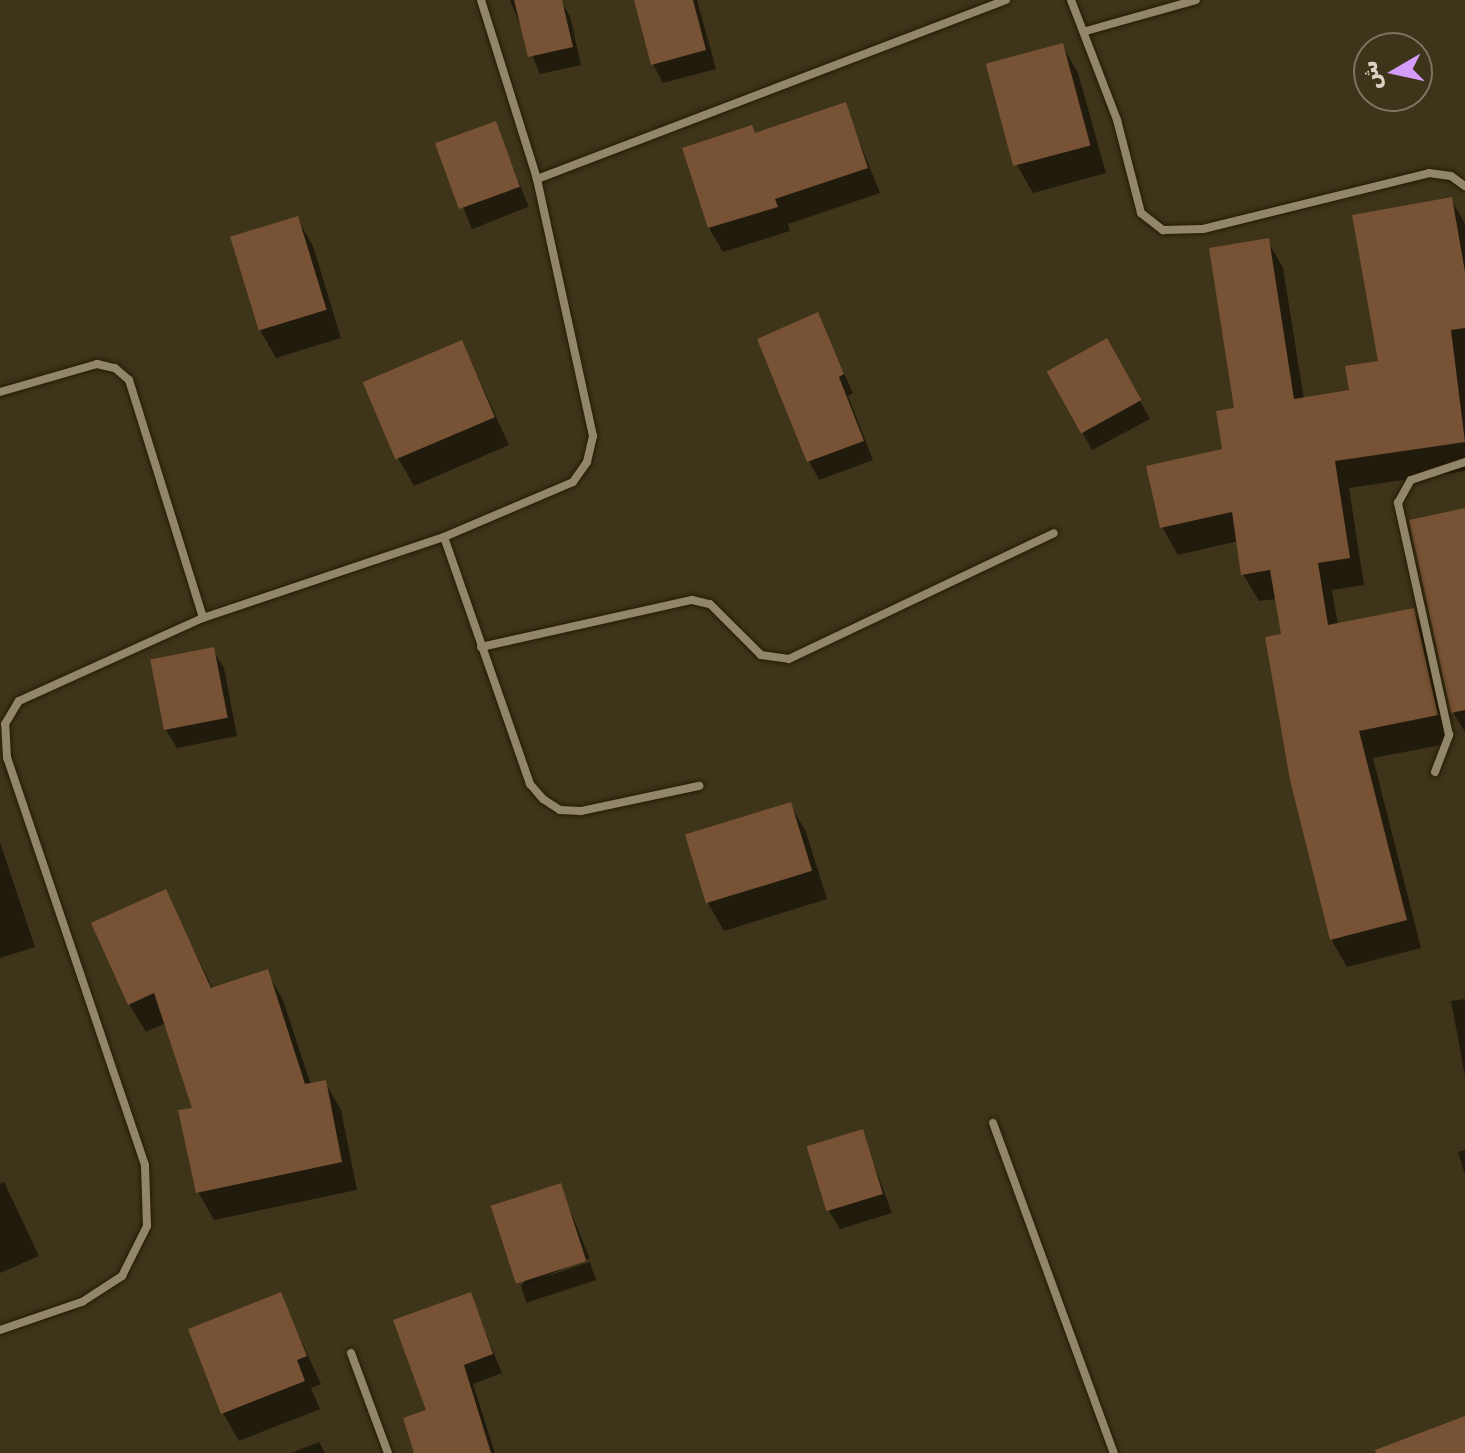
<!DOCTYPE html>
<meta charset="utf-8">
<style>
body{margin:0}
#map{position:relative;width:1465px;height:1453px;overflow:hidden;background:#3e341a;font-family:"DejaVu Sans","Noto Naskh Arabic",sans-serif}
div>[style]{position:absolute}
.shadow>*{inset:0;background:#0007;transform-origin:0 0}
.building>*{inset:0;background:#775234;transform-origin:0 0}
.roads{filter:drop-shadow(0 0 2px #251b03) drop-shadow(0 0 2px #251b03)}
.minor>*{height:8px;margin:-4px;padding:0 4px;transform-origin:4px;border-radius:4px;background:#92866a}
span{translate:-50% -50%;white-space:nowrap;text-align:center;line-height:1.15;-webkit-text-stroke:8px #3e341a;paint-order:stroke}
.north{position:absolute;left:1353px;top:32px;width:80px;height:80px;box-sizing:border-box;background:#3e341a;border:2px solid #7c745e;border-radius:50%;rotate:261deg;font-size:22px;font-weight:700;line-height:32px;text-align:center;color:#dad3c5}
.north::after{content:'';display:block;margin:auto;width:28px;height:36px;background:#d59cfb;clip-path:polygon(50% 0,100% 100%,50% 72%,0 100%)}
</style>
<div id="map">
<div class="shadow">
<div style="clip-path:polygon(510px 0,560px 0,570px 16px,581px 65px,540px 74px)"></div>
<div style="clip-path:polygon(636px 0,697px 0,716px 69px,663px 83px,653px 64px)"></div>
<div style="clip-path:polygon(1062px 45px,1078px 73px,1106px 173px,1033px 193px,1017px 165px)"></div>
<div style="clip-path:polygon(845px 105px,880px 193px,788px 224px,790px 231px,723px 252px,709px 228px,684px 149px,755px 135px)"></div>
<div style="left:495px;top:123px;width:90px;height:61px;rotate:68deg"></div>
<div style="clip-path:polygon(1451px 199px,1465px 224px,1465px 471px,1349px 488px,1364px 585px,1332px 590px,1338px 625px,1413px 610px,1429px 638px,1452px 743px,1373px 758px,1421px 948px,1347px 967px,1331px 939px,1277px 599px,1259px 601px,1243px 574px,1238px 541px,1178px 555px,1162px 527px,1224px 451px,1237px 410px,1267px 240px,1283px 268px,1304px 399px,1351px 392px,1380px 363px)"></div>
<div style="clip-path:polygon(297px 218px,313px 246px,341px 338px,276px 358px,260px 330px)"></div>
<div style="clip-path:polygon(817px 315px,853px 393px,848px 396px,873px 460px,819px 480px,809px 461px)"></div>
<div style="clip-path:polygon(462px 342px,509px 445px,414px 486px,398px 458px)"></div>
<div style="clip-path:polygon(1117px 359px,1150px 419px,1092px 450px,1049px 372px)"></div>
<div style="clip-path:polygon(1465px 510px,1465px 732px,1453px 712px)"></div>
<div style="clip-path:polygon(213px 650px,224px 668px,237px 736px,177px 748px,166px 730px)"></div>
<div style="clip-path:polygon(790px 804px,806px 832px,827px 899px,724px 931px,708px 903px)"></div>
<div style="clip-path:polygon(0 842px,35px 947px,0 958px)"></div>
<div style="clip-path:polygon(165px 891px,213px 989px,267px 972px,283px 1000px,311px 1085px,325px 1082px,341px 1110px,357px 1190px,214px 1220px,198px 1192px,194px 1109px,166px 1023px,146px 1032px,129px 1004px)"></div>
<div style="clip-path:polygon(1465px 999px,1465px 1076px,1451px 1001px)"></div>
<div style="clip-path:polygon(862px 1132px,892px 1213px,840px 1229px,829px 1211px)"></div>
<div style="clip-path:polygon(1465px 1150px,1465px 1175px,1458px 1152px)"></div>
<div style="clip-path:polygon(4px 1182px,39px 1256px,0 1273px,0 1184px)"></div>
<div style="left:560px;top:1185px;width:79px;height:70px;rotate:68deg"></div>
<div style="left:590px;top:1262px;width:19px;height:73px;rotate:72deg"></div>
<div style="clip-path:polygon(280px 1294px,321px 1384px,311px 1388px,320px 1409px,239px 1441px,223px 1413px)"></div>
<div style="clip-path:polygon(470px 1295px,502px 1373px,473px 1384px,495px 1453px,416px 1453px)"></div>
<div style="clip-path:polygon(319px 1442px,325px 1453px,291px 1453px)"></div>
</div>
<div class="building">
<div style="clip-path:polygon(514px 0,562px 0,573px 47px,528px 57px)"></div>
<div style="clip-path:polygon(634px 0,693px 0,706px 50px,651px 65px)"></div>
<div style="left:1063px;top:43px;width:106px;height:80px;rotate:75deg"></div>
<div style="clip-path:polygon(846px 102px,868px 168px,775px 199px,778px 207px,708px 228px,682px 148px,752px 125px,755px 133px)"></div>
<div style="left:496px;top:121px;width:70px;height:65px;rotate:70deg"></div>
<div style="clip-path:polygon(1452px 197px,1465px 272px,1465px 328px,1451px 330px,1465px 442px,1335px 461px,1350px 558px,1318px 563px,1328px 625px,1414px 608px,1438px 715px,1359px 731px,1407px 920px,1330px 940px,1290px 780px,1265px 637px,1281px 634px,1270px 570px,1241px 575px,1232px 512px,1160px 528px,1146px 466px,1222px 449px,1216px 411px,1234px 408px,1209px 248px,1269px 238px,1294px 399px,1349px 390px,1345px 366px,1378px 361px,1352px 215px)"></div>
<div style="left:298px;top:216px;width:98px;height:71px;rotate:73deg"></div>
<div style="clip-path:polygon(818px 312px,844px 374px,839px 377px,864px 441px,807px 462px,757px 339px)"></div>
<div style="left:1107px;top:338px;width:71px;height:69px;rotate:61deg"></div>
<div style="left:462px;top:340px;width:84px;height:108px;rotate:67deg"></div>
<div style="clip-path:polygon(1465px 508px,1465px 710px,1451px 713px,1409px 520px)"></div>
<div style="left:214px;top:647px;width:72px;height:65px;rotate:79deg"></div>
<div style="left:791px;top:802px;width:72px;height:111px;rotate:73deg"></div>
<div style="clip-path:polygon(166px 889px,211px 988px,268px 969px,305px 1084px,326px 1080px,342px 1162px,196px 1193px,178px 1110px,192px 1108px,154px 993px,128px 1005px,91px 923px)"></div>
<div style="left:863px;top:1129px;width:68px;height:59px;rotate:73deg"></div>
<div style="left:561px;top:1183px;width:82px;height:74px;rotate:72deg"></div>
<div style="clip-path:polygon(281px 1292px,307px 1356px,297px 1360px,305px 1381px,221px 1414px,188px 1329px)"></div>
<div style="clip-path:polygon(471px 1292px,493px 1354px,464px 1365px,491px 1453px,414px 1453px,403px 1418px,426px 1410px,393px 1320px)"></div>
<div style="clip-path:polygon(1465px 1416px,1465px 1453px,1376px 1453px,1375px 1450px)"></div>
</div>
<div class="roads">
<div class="minor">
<div style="left:481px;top:0;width:188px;rotate:72.6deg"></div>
<div style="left:1071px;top:0;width:129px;rotate:69deg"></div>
<div style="left:1117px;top:120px;width:96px;rotate:75.5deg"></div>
<div style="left:1141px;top:213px;width:28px;rotate:38deg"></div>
<div style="left:1163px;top:230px;width:40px;rotate:-1.4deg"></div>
<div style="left:1203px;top:229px;width:233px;rotate:-13.9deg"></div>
<div style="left:1429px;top:173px;width:22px;rotate:8deg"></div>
<div style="left:1451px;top:176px;width:17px;rotate:36deg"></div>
<div style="left:1086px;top:31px;width:114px;rotate:-15.7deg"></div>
<div style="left:0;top:392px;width:101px;rotate:-16.1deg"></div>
<div style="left:97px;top:364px;width:18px;rotate:13deg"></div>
<div style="left:115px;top:368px;width:18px;rotate:41deg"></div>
<div style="left:129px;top:380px;width:249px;rotate:72.7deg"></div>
<div style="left:444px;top:537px;width:262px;rotate:70.8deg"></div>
<div style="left:530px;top:784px;width:20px;rotate:49deg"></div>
<div style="left:543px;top:799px;width:20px;rotate:33deg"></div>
<div style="left:560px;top:810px;width:21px;rotate:3deg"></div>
<div style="left:581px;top:811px;width:121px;rotate:-12deg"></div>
<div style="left:481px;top:647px;width:216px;rotate:-12.6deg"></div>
<div style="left:692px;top:600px;width:18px;rotate:13deg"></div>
<div style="left:710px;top:604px;width:72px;rotate:45deg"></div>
<div style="left:761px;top:655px;width:28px;rotate:8deg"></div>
<div style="left:789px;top:659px;width:293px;rotate:-25.4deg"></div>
<div style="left:1435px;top:772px;width:40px;rotate:-69deg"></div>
<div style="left:1449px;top:735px;width:238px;rotate:-102.4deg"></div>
<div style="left:1398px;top:503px;width:26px;rotate:-61deg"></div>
<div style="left:1411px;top:480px;width:57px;rotate:-18.4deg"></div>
<div style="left:993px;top:1123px;width:351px;rotate:69.9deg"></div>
<div style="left:0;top:1330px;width:87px;rotate:-18.9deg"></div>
<div style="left:82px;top:1302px;width:48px;rotate:-33deg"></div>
<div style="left:122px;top:1276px;width:56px;rotate:-63.4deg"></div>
<div style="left:147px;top:1226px;width:61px;rotate:-91.9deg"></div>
<div style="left:145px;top:1165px;width:430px;rotate:-108.7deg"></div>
<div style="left:7px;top:758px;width:34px;rotate:-93deg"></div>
<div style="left:5px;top:724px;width:27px;rotate:-59deg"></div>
<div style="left:19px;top:701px;width:202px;rotate:-24.3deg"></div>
<div style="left:203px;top:618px;width:254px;rotate:-18.6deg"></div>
<div style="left:444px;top:537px;width:140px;rotate:-23.1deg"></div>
<div style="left:573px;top:482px;width:24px;rotate:-55deg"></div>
<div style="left:587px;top:462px;width:27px;rotate:-77deg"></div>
<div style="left:593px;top:436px;width:263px;rotate:-102.3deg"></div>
<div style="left:537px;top:179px;width:502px;rotate:-20.89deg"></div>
<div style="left:351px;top:1353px;width:107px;rotate:69.7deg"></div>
</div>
</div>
<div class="north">ش</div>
</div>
